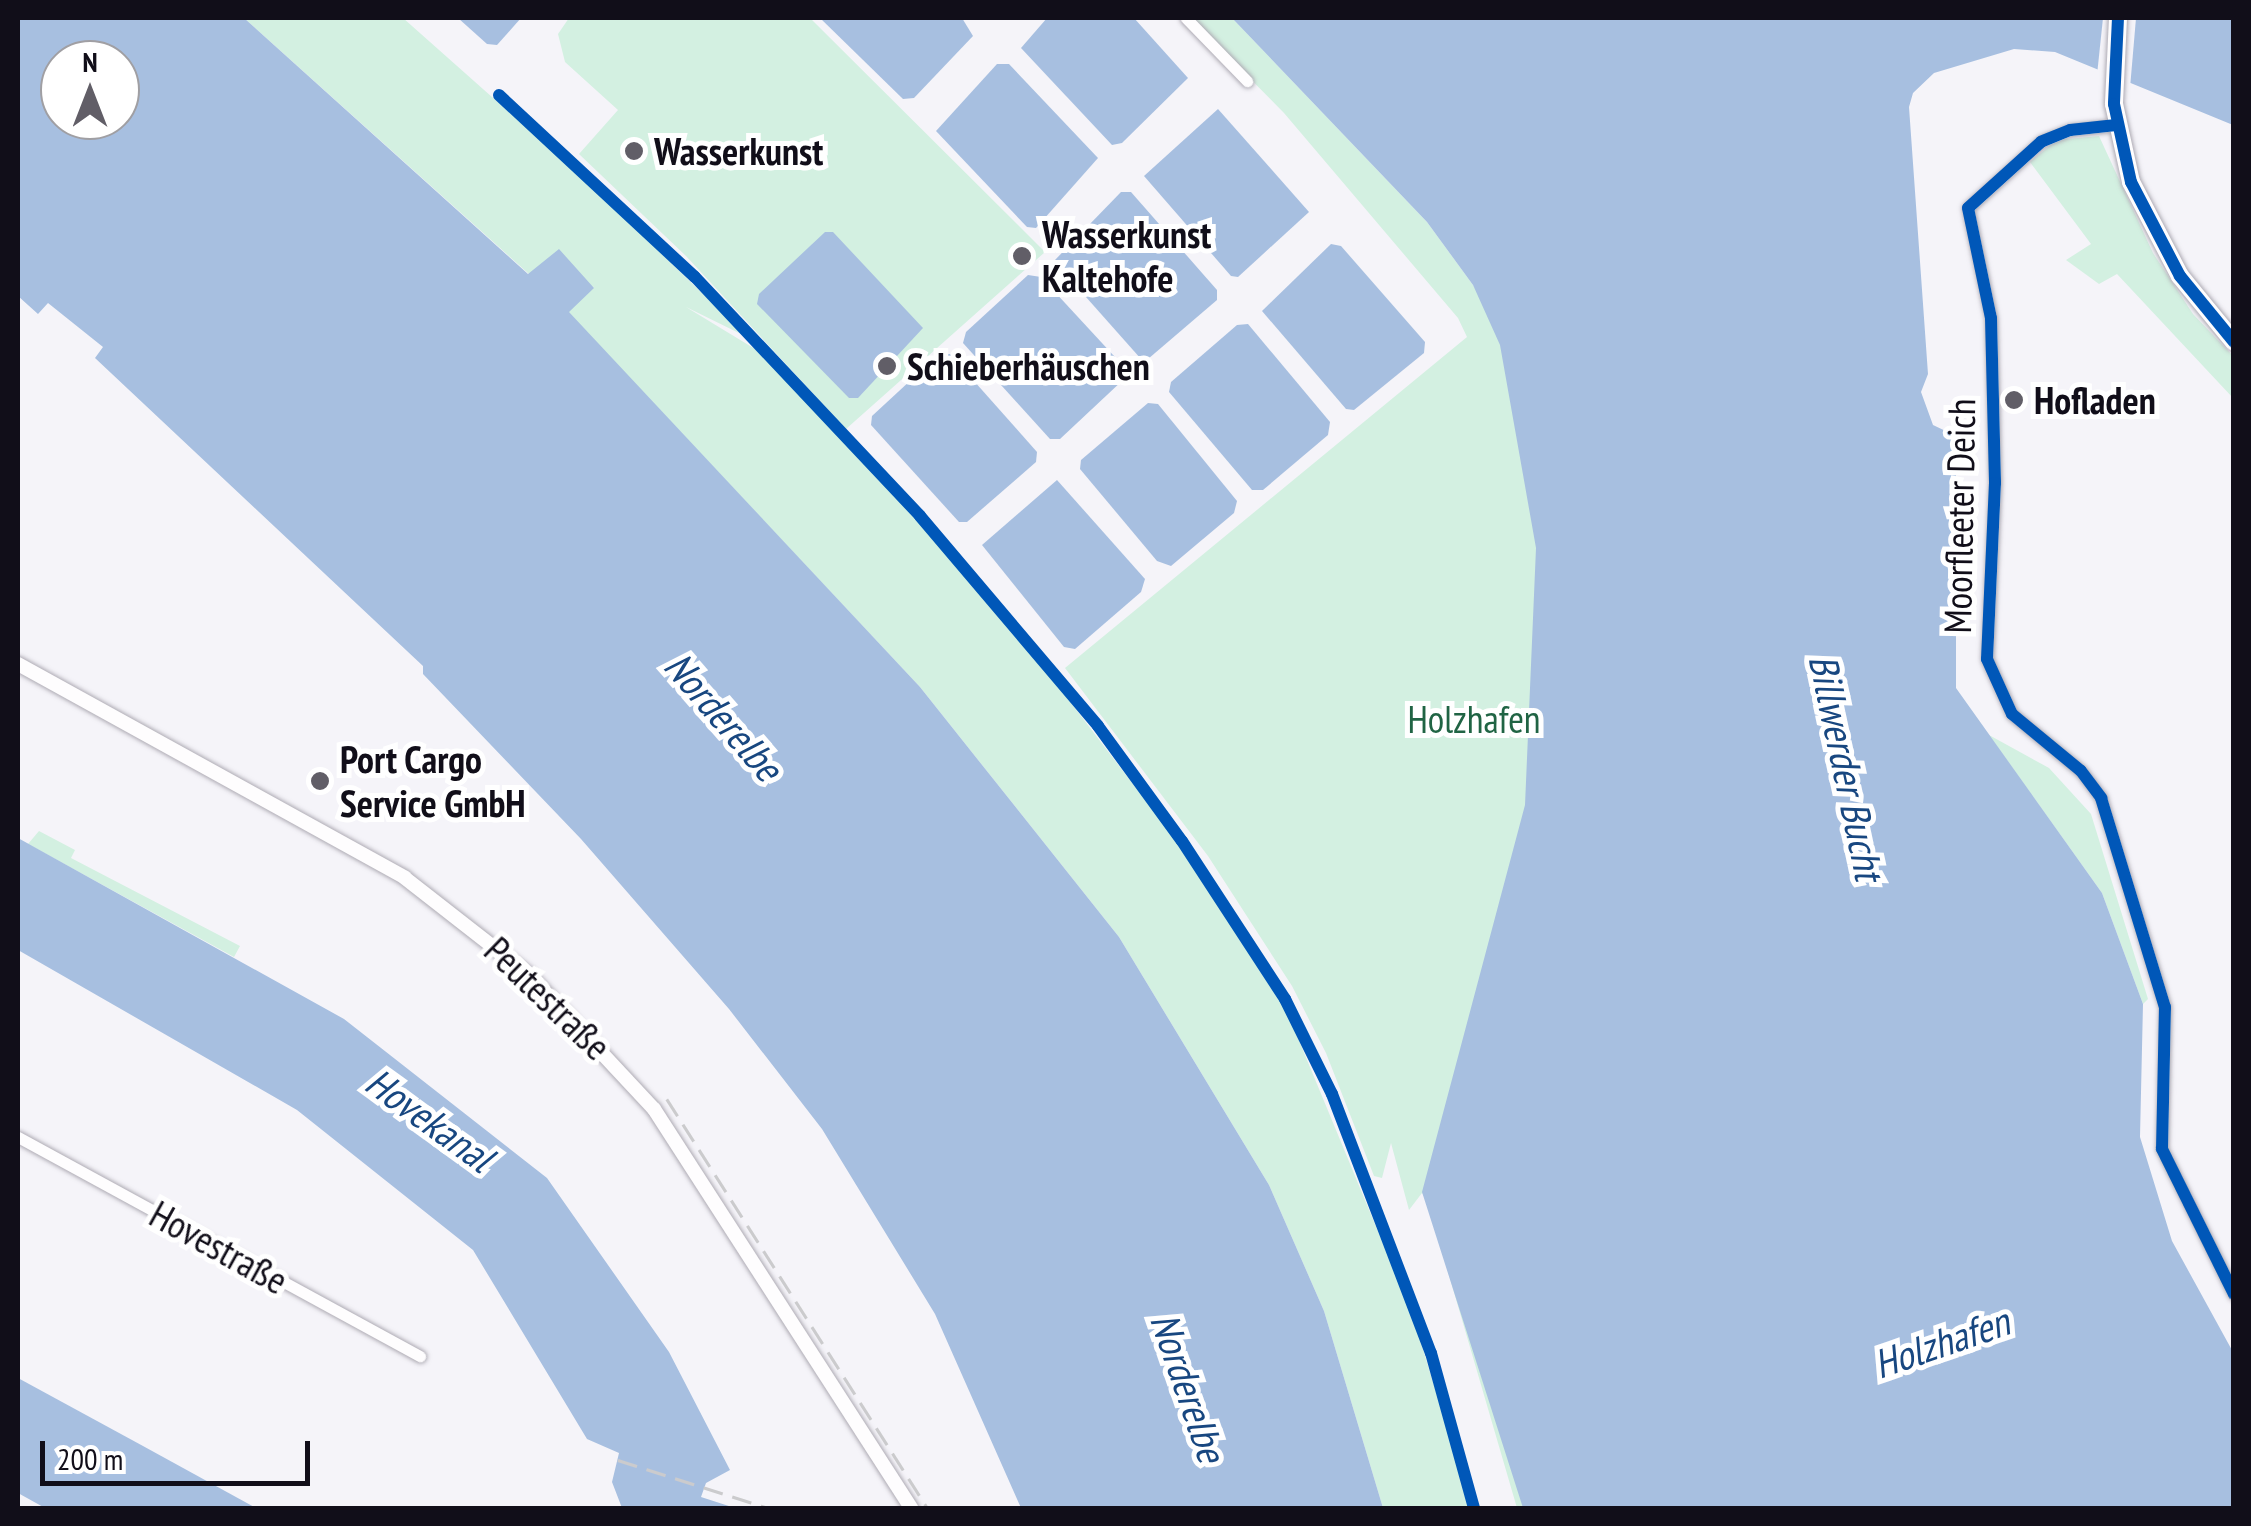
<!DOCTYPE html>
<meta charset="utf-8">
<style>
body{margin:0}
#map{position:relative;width:2251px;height:1526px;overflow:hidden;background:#f5f4f9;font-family:"PT Sans Narrow",sans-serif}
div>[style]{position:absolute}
.green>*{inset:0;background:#d3f0e1}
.water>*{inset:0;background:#a7bfe0}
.pier>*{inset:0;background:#f5f4f9}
.roads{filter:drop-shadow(0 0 2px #aeabb4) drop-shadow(0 0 2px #aeabb4)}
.minor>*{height:11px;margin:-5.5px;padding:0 5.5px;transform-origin:5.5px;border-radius:5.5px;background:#fefdfe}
.tertiary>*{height:14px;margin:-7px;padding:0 7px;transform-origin:7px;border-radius:7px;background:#fefdfe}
.primary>*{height:18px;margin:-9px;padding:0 9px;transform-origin:9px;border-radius:9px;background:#fefdfe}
.rail>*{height:2.5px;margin-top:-1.25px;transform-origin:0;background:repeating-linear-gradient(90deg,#cbcbcd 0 20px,transparent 0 30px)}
.cycleway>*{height:12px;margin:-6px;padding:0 6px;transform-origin:6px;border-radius:6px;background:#0057b8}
.dots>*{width:28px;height:28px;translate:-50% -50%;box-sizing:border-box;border:5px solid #fff;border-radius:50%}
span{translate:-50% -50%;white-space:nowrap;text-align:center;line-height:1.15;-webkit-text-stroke:10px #fff;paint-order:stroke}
.poi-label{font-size:38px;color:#110e19;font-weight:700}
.left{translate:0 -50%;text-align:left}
.street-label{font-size:38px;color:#110e19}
.park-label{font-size:38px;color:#206444}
.water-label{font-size:40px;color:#184780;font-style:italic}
.frame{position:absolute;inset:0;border:20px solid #110e19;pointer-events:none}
.north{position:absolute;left:40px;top:40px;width:100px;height:100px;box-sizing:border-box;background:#fff;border:2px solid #a09fa3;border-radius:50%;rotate:0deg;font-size:28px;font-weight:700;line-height:40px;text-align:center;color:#110e19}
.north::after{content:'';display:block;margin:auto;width:35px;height:45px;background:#615e67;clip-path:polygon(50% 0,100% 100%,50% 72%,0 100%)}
.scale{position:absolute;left:40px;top:1441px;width:270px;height:45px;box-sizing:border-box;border:5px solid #110e19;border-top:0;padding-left:12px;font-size:30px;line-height:35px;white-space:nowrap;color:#110e19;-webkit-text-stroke:8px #fff;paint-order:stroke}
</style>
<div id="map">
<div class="green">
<div style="clip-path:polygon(244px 18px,403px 18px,590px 184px,747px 337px,686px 307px,760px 352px,943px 548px,1049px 674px,1174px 838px,1288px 1014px,1413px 1316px,1471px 1508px,1383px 1508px,1324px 1311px,1269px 1185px,1119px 937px,920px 687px,568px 312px,594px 287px,529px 274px)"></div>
<div style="clip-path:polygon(569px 18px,810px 18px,1045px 252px,846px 429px,686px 256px,579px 154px,618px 110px,565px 62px,558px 34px)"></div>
<div style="clip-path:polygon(1190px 18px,1232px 18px,1427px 222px,1473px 285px,2186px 1508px,1517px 1508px,1427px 1200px,1422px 1193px,1409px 1210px,1391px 1143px,1382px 1178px,1374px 1176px,1326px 1053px,1292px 986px,1208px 856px,1065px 668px,1467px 337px,1458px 318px,1284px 113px)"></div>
<div style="clip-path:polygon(2099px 136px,2153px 253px,2193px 314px,2233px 356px,2233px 398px,2117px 274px,2099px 284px,2066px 260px,2091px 244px,2030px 162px,2057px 140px)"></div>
<div style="clip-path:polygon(1989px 735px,2049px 768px,2091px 814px,2148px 999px,2143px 1004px,2102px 893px)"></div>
<div style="clip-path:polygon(39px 831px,75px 850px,71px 858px,240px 946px,234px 957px,28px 844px)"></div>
</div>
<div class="water">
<div style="clip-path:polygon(evenodd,18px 18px,244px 18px,528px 274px,559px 249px,594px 288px,569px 312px,920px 687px,1119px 937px,1269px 1185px,1324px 1311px,1383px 1508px,1021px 1508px,935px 1314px,822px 1129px,729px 1009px,581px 839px,423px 674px,423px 666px,95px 358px,103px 347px,48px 303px,38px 314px,18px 296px,18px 18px,60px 60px,120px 60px,120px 120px,60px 120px,60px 60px)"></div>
<div style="clip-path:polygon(458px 18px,521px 18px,497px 45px,487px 44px)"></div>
<div style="clip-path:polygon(820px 18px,962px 18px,973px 36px,914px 98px,903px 99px)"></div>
<div style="clip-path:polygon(1047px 18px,1134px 18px,1188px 78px,1122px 143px,1112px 145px,1021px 48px)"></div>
<div style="clip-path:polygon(1232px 18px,2233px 18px,2233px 125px,2055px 52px,2014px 49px,1934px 73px,1913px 93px,1909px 107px,1928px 374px,1921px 392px,1933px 425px,1952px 434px,1956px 456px,1956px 688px,2102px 893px,2143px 1004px,2140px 1137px,2172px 1241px,2233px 1352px,2233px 1508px,1523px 1508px,1422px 1192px,1525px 805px,1536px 548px,1500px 345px,1473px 285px,1427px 222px)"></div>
<div style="clip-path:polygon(997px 64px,1009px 64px,1098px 158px,1036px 228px,1027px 227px,936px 131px)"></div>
<div style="clip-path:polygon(1218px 109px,1309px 212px,1238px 277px,1231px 276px,1144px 176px)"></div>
<div style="clip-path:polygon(1121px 192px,1131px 192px,1217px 290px,1217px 300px,1148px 359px,1141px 359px,1054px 261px)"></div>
<div style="clip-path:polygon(825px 232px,833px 232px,923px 328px,858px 398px,849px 398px,757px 304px,759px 294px)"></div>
<div style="clip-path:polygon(1331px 244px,1341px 246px,1425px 342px,1424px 353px,1354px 410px,1346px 409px,1262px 311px)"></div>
<div style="clip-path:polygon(1028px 275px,1041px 277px,1126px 369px,1123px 380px,1060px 439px,1050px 439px,963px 343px,966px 332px)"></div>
<div style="clip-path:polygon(1248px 324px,1330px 422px,1328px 435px,1263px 490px,1252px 490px,1169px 392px,1171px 382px,1237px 325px)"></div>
<div style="clip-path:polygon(950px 354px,1037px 452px,1036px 462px,967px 522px,959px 522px,871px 425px,872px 416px,938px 355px)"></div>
<div style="clip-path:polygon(1148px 403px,1158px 404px,1237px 501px,1234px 513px,1171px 566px,1157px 561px,1080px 469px,1081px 460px)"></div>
<div style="clip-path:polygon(1057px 480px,1145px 579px,1141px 592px,1075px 649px,1064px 647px,982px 545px)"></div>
<div style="clip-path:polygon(18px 838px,344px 1019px,547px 1178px,669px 1352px,730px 1470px,706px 1483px,701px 1497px,735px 1508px,622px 1508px,612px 1482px,619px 1453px,587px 1439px,473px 1250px,297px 1110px,18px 950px)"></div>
<div style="clip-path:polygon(18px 1378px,143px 1446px,256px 1508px,45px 1508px,18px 1493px)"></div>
</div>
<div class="pier">
<div style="clip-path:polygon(2103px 18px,2136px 18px,2130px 88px,2097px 75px)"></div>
</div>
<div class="roads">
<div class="minor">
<div style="left:1186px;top:18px;width:88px;rotate:45.9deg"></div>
<div style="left:2116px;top:125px;width:46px;rotate:173.8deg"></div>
<div style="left:2070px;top:130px;width:31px;rotate:158deg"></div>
<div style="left:2041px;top:142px;width:98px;rotate:137.9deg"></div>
<div style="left:1968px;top:208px;width:112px;rotate:78.2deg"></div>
<div style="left:1991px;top:318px;width:165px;rotate:88.6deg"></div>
<div style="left:1995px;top:483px;width:176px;rotate:92.6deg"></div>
<div style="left:1987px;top:659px;width:60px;rotate:65.6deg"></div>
<div style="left:2012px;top:714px;width:89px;rotate:39.6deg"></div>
<div style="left:2081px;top:771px;width:34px;rotate:53deg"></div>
<div style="left:2101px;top:798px;width:219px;rotate:73deg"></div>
<div style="left:2165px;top:1007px;width:142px;rotate:91.2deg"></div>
<div style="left:2162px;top:1149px;width:162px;rotate:63.6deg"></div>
<div style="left:18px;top:1137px;width:458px;rotate:28.6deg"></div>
</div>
<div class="tertiary">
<div style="left:18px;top:664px;width:442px;rotate:28.9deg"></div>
<div style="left:405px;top:878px;width:157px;rotate:38deg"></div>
<div style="left:529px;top:975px;width:183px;rotate:47deg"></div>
<div style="left:654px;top:1109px;width:475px;rotate:57.2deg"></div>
</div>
<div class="primary">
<div style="left:2118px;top:18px;width:86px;rotate:92.7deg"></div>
<div style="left:2114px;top:104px;width:80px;rotate:77.7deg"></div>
<div style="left:2131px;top:182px;width:106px;rotate:62.5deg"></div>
<div style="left:2180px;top:276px;width:85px;rotate:50.7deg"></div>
</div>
</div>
<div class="rail">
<div style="left:667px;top:1099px;width:485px;rotate:57.5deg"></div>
<div style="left:618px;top:1460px;width:157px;rotate:17.7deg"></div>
</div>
<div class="cycleway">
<div style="left:2118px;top:18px;width:86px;rotate:92.7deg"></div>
<div style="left:2114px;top:104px;width:80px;rotate:77.7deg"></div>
<div style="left:2131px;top:182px;width:106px;rotate:62.5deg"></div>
<div style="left:2180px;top:276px;width:85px;rotate:50.7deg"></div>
<div style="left:499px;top:95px;width:267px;rotate:42.9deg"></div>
<div style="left:695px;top:277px;width:328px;rotate:46.7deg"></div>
<div style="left:920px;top:516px;width:275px;rotate:49.7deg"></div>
<div style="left:1098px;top:726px;width:142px;rotate:53.9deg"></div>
<div style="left:1182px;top:841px;width:189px;rotate:56.9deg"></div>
<div style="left:1285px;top:999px;width:106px;rotate:63.7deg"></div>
<div style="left:1332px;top:1094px;width:277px;rotate:69.1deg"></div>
<div style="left:1431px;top:1353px;width:161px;rotate:74.5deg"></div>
<div style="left:2116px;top:125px;width:46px;rotate:173.8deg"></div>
<div style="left:2070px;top:130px;width:31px;rotate:158deg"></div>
<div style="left:2041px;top:142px;width:98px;rotate:137.9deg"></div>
<div style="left:1968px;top:208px;width:112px;rotate:78.2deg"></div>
<div style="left:1991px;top:318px;width:165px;rotate:88.6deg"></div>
<div style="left:1995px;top:483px;width:176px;rotate:92.6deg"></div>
<div style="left:1987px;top:659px;width:60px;rotate:65.6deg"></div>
<div style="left:2012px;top:714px;width:89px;rotate:39.6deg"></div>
<div style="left:2081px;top:771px;width:34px;rotate:53deg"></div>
<div style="left:2101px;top:798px;width:219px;rotate:73deg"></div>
<div style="left:2165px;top:1007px;width:142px;rotate:91.2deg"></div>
<div style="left:2162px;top:1149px;width:162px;rotate:63.6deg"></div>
</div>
<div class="dots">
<div style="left:634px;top:151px;background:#615e67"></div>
<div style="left:1022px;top:256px;background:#615e67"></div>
<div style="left:887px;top:366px;background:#615e67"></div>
<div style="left:2014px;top:400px;background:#615e67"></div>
<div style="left:320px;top:781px;background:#615e67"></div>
</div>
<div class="poi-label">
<span class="left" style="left:654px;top:151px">Wasserkunst</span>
<span class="left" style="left:1042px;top:256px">Wasserkunst<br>Kaltehofe</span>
<span class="left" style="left:907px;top:366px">Schieberhäuschen</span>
<span class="left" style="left:2034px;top:400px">Hofladen</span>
<span class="left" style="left:340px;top:781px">Port Cargo<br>Service GmbH</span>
</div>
<div class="street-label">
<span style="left:1959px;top:516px;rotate:-89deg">Moorfleeter Deich</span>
<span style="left:548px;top:998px;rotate:44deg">Peutestraße</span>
<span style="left:219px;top:1247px;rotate:29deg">Hovestraße</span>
</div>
<div class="park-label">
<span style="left:1474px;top:719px">Holzhafen</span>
</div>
<div class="water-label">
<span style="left:724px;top:716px;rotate:49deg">Norderelbe</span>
<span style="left:1847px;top:767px;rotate:78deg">Billwerder Bucht</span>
<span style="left:430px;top:1119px;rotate:36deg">Hovekanal</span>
<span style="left:1941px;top:1342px;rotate:-19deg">Holzhafen</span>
<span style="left:1189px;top:1387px;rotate:71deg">Norderelbe</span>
</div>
<div class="frame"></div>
<div class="north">N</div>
<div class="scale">200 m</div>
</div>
